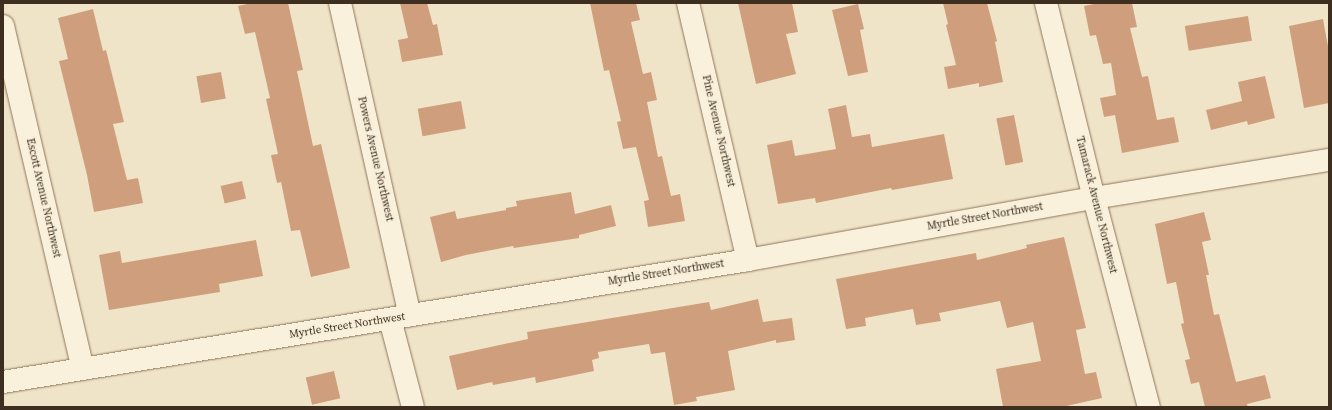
<!DOCTYPE html>
<style>
body{margin:0}
#map{position:relative;width:1332px;height:410px;overflow:hidden;background:#f0e4c8;font-family:"Source Serif 4",serif}
div>[style]{position:absolute}
.building>*{inset:0;background:#cf9f7d;transform-origin:0 0}
.roads{filter:drop-shadow(0 0 1px #8d765c) drop-shadow(0 0 1px #8d765c)}
.street>*{height:22px;margin:-11px;padding:0 11px;transform-origin:11px;border-radius:11px;background:#faf1dc}
span{translate:-50% -50%;white-space:nowrap;text-align:center;line-height:1.15;-webkit-text-stroke:3.5px #f7eed8;paint-order:stroke}
.street-label{font-size:11px;color:#3d2e20}
.frame{position:absolute;inset:0;border:4px solid #3d2e20;pointer-events:none}
</style>
<div id="map">
<div class="building">
<div style="clip-path:polygon(252px 3px,288px 3px,303px 70px,297px 71px,313px 146px,321px 144px,350px 268px,311px 277px,300px 230px,291px 231px,281px 182px,277px 183px,271px 155px,278px 154px,266px 99px,270px 98px,255px 32px,245px 34px,238px 6px)"></div>
<div style="clip-path:polygon(400px 3px,427px 3px,433px 25px,437px 24px,443px 55px,402px 62px,398px 40px,408px 38px)"></div>
<div style="clip-path:polygon(590px 3px,636px 3px,640px 20px,631px 22px,643px 74px,651px 72px,657px 100px,647px 102px,658px 157px,662px 156px,671px 196px,680px 194px,685px 221px,648px 227px,644px 201px,649px 200px,636px 147px,623px 149px,617px 122px,621px 121px,609px 70px,604px 71px)"></div>
<div style="clip-path:polygon(738px 3px,792px 3px,798px 32px,786px 34px,796px 74px,756px 84px)"></div>
<div style="clip-path:polygon(943px 3px,987px 3px,997px 41px,995px 42px,1003px 82px,979px 87px,979px 83px,948px 89px,944px 67px,956px 65px,946px 25px,948px 24px)"></div>
<div style="clip-path:polygon(1099px 3px,1132px 3px,1137px 27px,1130px 28px,1142px 77px,1148px 76px,1157px 120px,1174px 117px,1179px 142px,1122px 153px,1115px 115px,1104px 117px,1100px 98px,1116px 95px,1111px 63px,1103px 64px,1096px 35px,1090px 36px,1084px 6px)"></div>
<div style="clip-path:polygon(858px 4px,864px 29px,860px 30px,868px 72px,848px 76px,832px 10px)"></div>
<div style="clip-path:polygon(93px 9px,103px 51px,106px 50px,124px 122px,113px 124px,127px 180px,138px 178px,143px 203px,94px 212px,87px 175px,59px 61px,68px 59px,58px 18px)"></div>
<div style="left:1248px;top:16px;width:25px;height:64px;rotate:81deg"></div>
<div style="clip-path:polygon(1323px 19px,1329px 52px,1329px 103px,1304px 108px,1289px 26px)"></div>
<div style="left:221px;top:72px;width:27px;height:25px;rotate:80deg"></div>
<div style="clip-path:polygon(1265px 76px,1275px 118px,1248px 125px,1247px 121px,1211px 130px,1206px 110px,1242px 101px,1238px 82px)"></div>
<div style="left:461px;top:101px;width:28px;height:44px;rotate:80deg"></div>
<div style="clip-path:polygon(846px 105px,852px 137px,870px 134px,872px 147px,944px 134px,953px 179px,892px 190px,891px 188px,816px 203px,815px 198px,778px 204px,767px 145px,792px 140px,795px 156px,836px 149px,828px 109px)"></div>
<div style="left:1014px;top:115px;width:48px;height:18px;rotate:79deg"></div>
<div style="left:242px;top:181px;width:18px;height:22px;rotate:77deg"></div>
<div style="clip-path:polygon(571px 192px,575px 214px,611px 205px,616px 226px,579px 235px,579px 238px,514px 248px,513px 246px,466px 255px,441px 262px,430px 217px,455px 211px,457px 219px,506px 210px,506px 208px,517px 206px,516px 201px)"></div>
<div style="clip-path:polygon(1204px 212px,1211px 240px,1202px 242px,1209px 275px,1206px 275px,1214px 315px,1219px 314px,1236px 382px,1265px 375px,1271px 398px,1247px 404px,1248px 407px,1205px 407px,1199px 382px,1191px 384px,1185px 360px,1190px 359px,1181px 324px,1184px 323px,1176px 282px,1167px 284px,1155px 224px)"></div>
<div style="clip-path:polygon(1064px 237px,1086px 328px,1076px 330px,1085px 374px,1096px 372px,1102px 398px,1062px 407px,1003px 407px,996px 369px,1041px 361px,1033px 322px,1007px 328px,1000px 301px,939px 313px,941px 321px,916px 325px,913px 309px,865px 318px,866px 326px,846px 329px,836px 279px,976px 253px,977px 260px,1027px 248px,1026px 245px)"></div>
<div style="clip-path:polygon(256px 240px,263px 276px,219px 284px,220px 292px,109px 310px,99px 255px,120px 251px,122px 263px)"></div>
<div style="clip-path:polygon(758px 299px,763px 322px,792px 318px,795px 340px,776px 343px,776px 340px,728px 351px,735px 390px,696px 397px,697px 401px,674px 405px,665px 352px,651px 354px,649px 344px,598px 352px,599px 358px,592px 360px,594px 371px,536px 383px,535px 377px,493px 385px,492px 382px,457px 390px,449px 356px,528px 339px,527px 332px,709px 302px,711px 310px)"></div>
<div style="left:334px;top:371px;width:28px;height:29px;rotate:77deg"></div>
</div>
<div class="roads">
<div class="street">
<div style="left:340px;top:3px;width:320px;rotate:77.4deg"></div>
<div style="left:688px;top:3px;width:264px;rotate:76.9deg"></div>
<div style="left:1046px;top:3px;width:201px;rotate:76.2deg"></div>
<div style="left:1094px;top:198px;width:216px;rotate:75.3deg"></div>
<div style="left:3px;top:26px;width:352px;rotate:76.9deg"></div>
<div style="left:390px;top:319px;width:91px;rotate:75.4deg"></div>
<div style="left:3px;top:382px;width:755px;rotate:-9.3deg"></div>
<div style="left:748px;top:260px;width:352px;rotate:-10.2deg"></div>
<div style="left:1094px;top:198px;width:238px;rotate:-9.2deg"></div>
</div>
</div>
<div class="street-label">
<span style="left:718px;top:131px;rotate:77deg">Pine Avenue Northwest</span>
<span style="left:375px;top:159px;rotate:77deg">Powers Avenue Northwest</span>
<span style="left:43px;top:198px;rotate:77deg">Escott Avenue Northwest</span>
<span style="left:1096px;top:205px;rotate:76deg">Tamarack Avenue Northwest</span>
<span style="left:985px;top:217px;rotate:-10deg">Myrtle Street Northwest</span>
<span style="left:666px;top:273px;rotate:-9deg">Myrtle Street Northwest</span>
<span style="left:347px;top:326px;rotate:-9deg">Myrtle Street Northwest</span>
</div>
<div class="frame"></div>
</div>
